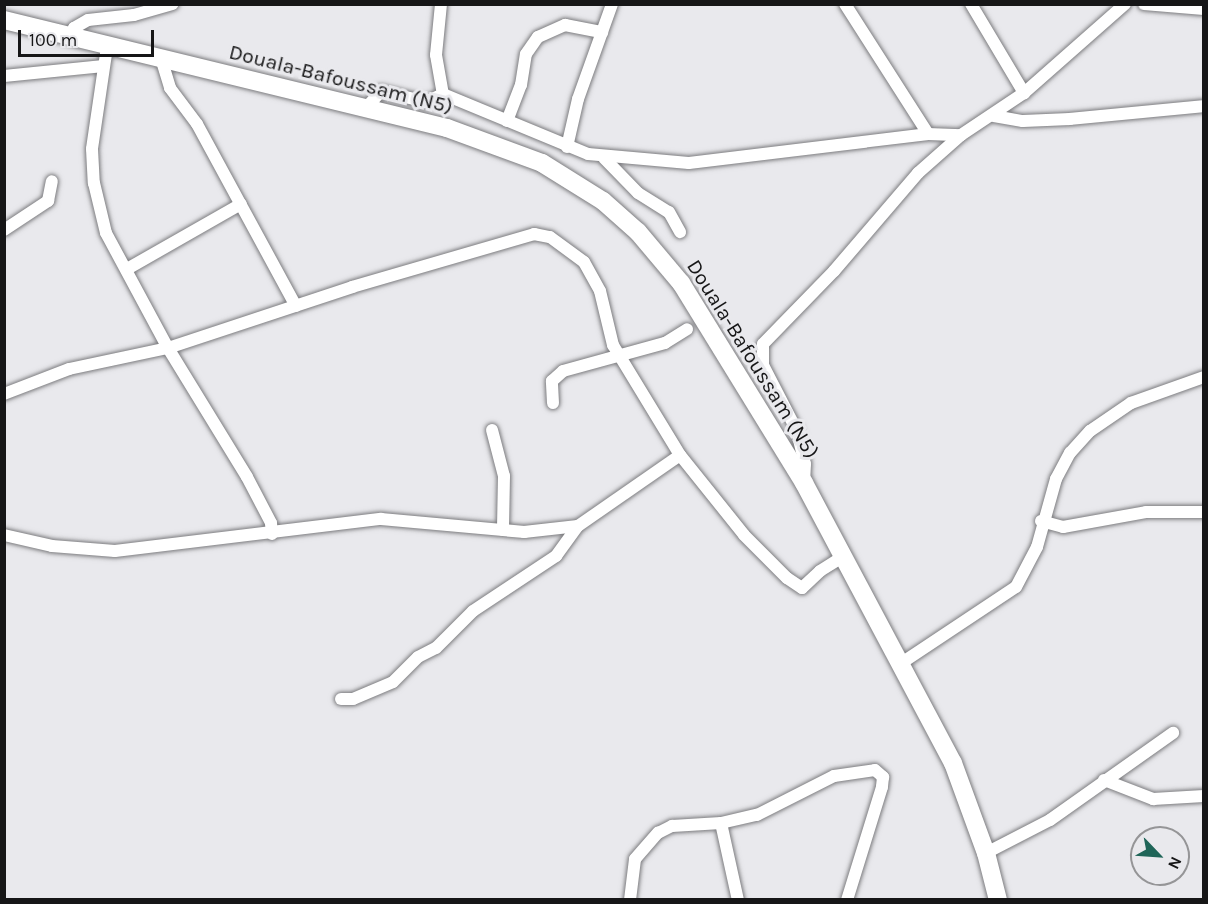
<!DOCTYPE html>
<style>
body{margin:0}
#map{position:relative;width:1208px;height:904px;overflow:hidden;background:#e9e9ed;font-family:Karla,sans-serif}
div>[style]{position:absolute}
.roads{filter:drop-shadow(0 0 2px #7c7c7f) drop-shadow(0 0 2px #7c7c7f)}
.minor>*{height:12px;margin:-6px;padding:0 6px;transform-origin:6px;border-radius:6px;background:#fff}
.highway>*{height:18px;margin:-9px;padding:0 9px;transform-origin:9px;border-radius:9px;background:#fff}
span{translate:-50% -50%;white-space:nowrap;text-align:center;line-height:1.15;-webkit-text-stroke:6px #e9e9ed;paint-order:stroke}
.street-label{font-size:21px;color:#161617}
.frame{position:absolute;inset:0;border:6px solid #161617;pointer-events:none}
.north{position:absolute;left:1130px;top:826px;width:60px;height:60px;box-sizing:border-box;background:#e9e9ed;border:2px solid #959597;border-radius:50%;rotate:115deg;font-size:16px;font-weight:700;line-height:24px;text-align:center;color:#161617}
.north::after{content:'';display:block;margin:auto;width:21px;height:27px;background:#1f6558;clip-path:polygon(50% 0,100% 100%,50% 72%,0 100%)}
.scale{position:absolute;left:18px;top:30px;width:136px;height:27px;box-sizing:border-box;border:3px solid #161617;border-top:0;padding-left:8px;font-size:18px;line-height:21px;white-space:nowrap;color:#161617;-webkit-text-stroke:4px #e9e9ed;paint-order:stroke}
</style>
<div id="map">
<div class="roads">
<div class="minor">
<div style="left:441px;top:4px;width:51px;rotate:95.6deg"></div>
<div style="left:436px;top:55px;width:40px;rotate:80deg"></div>
<div style="left:443px;top:94px;width:157px;rotate:22.5deg"></div>
<div style="left:588px;top:154px;width:101px;rotate:5.1deg"></div>
<div style="left:689px;top:163px;width:241px;rotate:-6.9deg"></div>
<div style="left:928px;top:134px;width:33px;rotate:2deg"></div>
<div style="left:845px;top:4px;width:154px;rotate:57.4deg"></div>
<div style="left:971px;top:4px;width:104px;rotate:59.2deg"></div>
<div style="left:1144px;top:4px;width:60px;rotate:4.8deg"></div>
<div style="left:70px;top:38px;width:11px;rotate:-68deg"></div>
<div style="left:74px;top:28px;width:16px;rotate:-30deg"></div>
<div style="left:88px;top:20px;width:46px;rotate:-6.2deg"></div>
<div style="left:134px;top:15px;width:40px;rotate:-16deg"></div>
<div style="left:107px;top:47px;width:103px;rotate:98.4deg"></div>
<div style="left:92px;top:149px;width:34px;rotate:87deg"></div>
<div style="left:94px;top:183px;width:51px;rotate:76.5deg"></div>
<div style="left:106px;top:233px;width:131px;rotate:61.7deg"></div>
<div style="left:168px;top:348px;width:151px;rotate:58.5deg"></div>
<div style="left:247px;top:477px;width:52px;rotate:62.4deg"></div>
<div style="left:271px;top:523px;width:11px;rotate:85deg"></div>
<div style="left:161px;top:58px;width:31px;rotate:73deg"></div>
<div style="left:170px;top:88px;width:45px;rotate:53.1deg"></div>
<div style="left:197px;top:124px;width:207px;rotate:61.5deg"></div>
<div style="left:4px;top:76px;width:100px;rotate:-5.7deg"></div>
<div style="left:365px;top:109px;width:24px;rotate:-48deg"></div>
<div style="left:381px;top:91px;width:46px;rotate:13.7deg"></div>
<div style="left:426px;top:102px;width:19px;rotate:-25deg"></div>
<div style="left:994px;top:116px;width:29px;rotate:10deg"></div>
<div style="left:1023px;top:121px;width:47px;rotate:-2.4deg"></div>
<div style="left:1070px;top:119px;width:135px;rotate:-5.5deg"></div>
<div style="left:507px;top:121px;width:39px;rotate:-69deg"></div>
<div style="left:521px;top:85px;width:31px;rotate:-81deg"></div>
<div style="left:526px;top:54px;width:21px;rotate:-55deg"></div>
<div style="left:538px;top:37px;width:30px;rotate:-24deg"></div>
<div style="left:565px;top:25px;width:38px;rotate:11deg"></div>
<div style="left:567px;top:147px;width:49px;rotate:-77.1deg"></div>
<div style="left:578px;top:99px;width:101px;rotate:-70.3deg"></div>
<div style="left:604px;top:158px;width:49px;rotate:45.8deg"></div>
<div style="left:638px;top:193px;width:36px;rotate:32deg"></div>
<div style="left:669px;top:212px;width:23px;rotate:61deg"></div>
<div style="left:4px;top:230px;width:53px;rotate:-33.4deg"></div>
<div style="left:48px;top:201px;width:20px;rotate:-79deg"></div>
<div style="left:127px;top:269px;width:131px;rotate:-29.7deg"></div>
<div style="left:4px;top:394px;width:70px;rotate:-21deg"></div>
<div style="left:69px;top:369px;width:101px;rotate:-12deg"></div>
<div style="left:168px;top:348px;width:194px;rotate:-18.3deg"></div>
<div style="left:352px;top:287px;width:190px;rotate:-16.2deg"></div>
<div style="left:534px;top:234px;width:16px;rotate:11deg"></div>
<div style="left:550px;top:237px;width:42px;rotate:36.3deg"></div>
<div style="left:584px;top:262px;width:33px;rotate:61deg"></div>
<div style="left:600px;top:291px;width:56px;rotate:76.5deg"></div>
<div style="left:613px;top:345px;width:129px;rotate:58.7deg"></div>
<div style="left:680px;top:455px;width:102px;rotate:51.3deg"></div>
<div style="left:744px;top:535px;width:61px;rotate:45deg"></div>
<div style="left:787px;top:578px;width:18px;rotate:34deg"></div>
<div style="left:802px;top:588px;width:25px;rotate:-43deg"></div>
<div style="left:820px;top:571px;width:28px;rotate:-32deg"></div>
<div style="left:553px;top:403px;width:22px;rotate:-93deg"></div>
<div style="left:552px;top:381px;width:15px;rotate:-42deg"></div>
<div style="left:563px;top:371px;width:106px;rotate:-15.4deg"></div>
<div style="left:665px;top:343px;width:26px;rotate:-32deg"></div>
<div style="left:492px;top:430px;width:48px;rotate:75.4deg"></div>
<div style="left:504px;top:476px;width:54px;rotate:91.1deg"></div>
<div style="left:804px;top:483px;width:19px;rotate:-87deg"></div>
<div style="left:805px;top:464px;width:36px;rotate:-104deg"></div>
<div style="left:796px;top:429px;width:72px;rotate:-117.3deg"></div>
<div style="left:763px;top:365px;width:21px;rotate:-90deg"></div>
<div style="left:763px;top:344px;width:102px;rotate:-45.8deg"></div>
<div style="left:834px;top:271px;width:129px;rotate:-49.4deg"></div>
<div style="left:918px;top:173px;width:57px;rotate:-41.5deg"></div>
<div style="left:961px;top:135px;width:76px;rotate:-33.7deg"></div>
<div style="left:1024px;top:93px;width:135px;rotate:-41.4deg"></div>
<div style="left:1041px;top:521px;width:23px;rotate:15deg"></div>
<div style="left:1063px;top:527px;width:84px;rotate:-10.2deg"></div>
<div style="left:1146px;top:512px;width:58px"></div>
<div style="left:4px;top:535px;width:49px;rotate:12.9deg"></div>
<div style="left:52px;top:546px;width:63px;rotate:4.5deg"></div>
<div style="left:115px;top:551px;width:268px;rotate:-6.9deg"></div>
<div style="left:381px;top:519px;width:144px;rotate:5.2deg"></div>
<div style="left:524px;top:532px;width:54px;rotate:-6.3deg"></div>
<div style="left:900px;top:664px;width:139px;rotate:-33.6deg"></div>
<div style="left:1016px;top:587px;width:45px;rotate:-62.3deg"></div>
<div style="left:1037px;top:547px;width:71px;rotate:-74.4deg"></div>
<div style="left:1056px;top:479px;width:30px;rotate:-62deg"></div>
<div style="left:1070px;top:453px;width:30px;rotate:-48deg"></div>
<div style="left:1090px;top:431px;width:50px;rotate:-34.3deg"></div>
<div style="left:1131px;top:403px;width:77px;rotate:-19.6deg"></div>
<div style="left:341px;top:699px;width:12px"></div>
<div style="left:353px;top:699px;width:43px;rotate:-23deg"></div>
<div style="left:393px;top:682px;width:35px;rotate:-45deg"></div>
<div style="left:418px;top:657px;width:20px;rotate:-27deg"></div>
<div style="left:436px;top:648px;width:52px;rotate:-45deg"></div>
<div style="left:473px;top:611px;width:100px;rotate:-33.5deg"></div>
<div style="left:556px;top:556px;width:37px;rotate:-54deg"></div>
<div style="left:578px;top:526px;width:124px;rotate:-34.8deg"></div>
<div style="left:1104px;top:780px;width:53px;rotate:21.2deg"></div>
<div style="left:1153px;top:799px;width:51px;rotate:-3.4deg"></div>
<div style="left:721px;top:823px;width:79px;rotate:77.6deg"></div>
<div style="left:986px;top:853px;width:72px;rotate:-27.3deg"></div>
<div style="left:1050px;top:820px;width:151px;rotate:-35.3deg"></div>
<div style="left:630px;top:900px;width:41px;rotate:-83deg"></div>
<div style="left:635px;top:859px;width:35px;rotate:-49deg"></div>
<div style="left:658px;top:833px;width:16px;rotate:-27deg"></div>
<div style="left:672px;top:826px;width:49px;rotate:-3.5deg"></div>
<div style="left:721px;top:823px;width:37px;rotate:-13deg"></div>
<div style="left:757px;top:815px;width:86px;rotate:-26.9deg"></div>
<div style="left:834px;top:776px;width:41px;rotate:-8.3deg"></div>
<div style="left:875px;top:770px;width:11px;rotate:41deg"></div>
<div style="left:883px;top:777px;width:10px;rotate:96deg"></div>
<div style="left:882px;top:787px;width:118px;rotate:107.2deg"></div>
</div>
<div class="highway">
<div style="left:4px;top:20px;width:456px;rotate:13.7deg"></div>
<div style="left:447px;top:128px;width:101px;rotate:20.2deg"></div>
<div style="left:542px;top:163px;width:72px;rotate:31.9deg"></div>
<div style="left:603px;top:201px;width:47px;rotate:41.5deg"></div>
<div style="left:638px;top:232px;width:67px;rotate:49.9deg"></div>
<div style="left:681px;top:283px;width:235px;rotate:58.4deg"></div>
<div style="left:804px;top:483px;width:317px;rotate:62deg"></div>
<div style="left:953px;top:763px;width:96px;rotate:69.9deg"></div>
<div style="left:986px;top:853px;width:49px;rotate:75.7deg"></div>
</div>
</div>
<div class="street-label">
<span style="left:341px;top:79px;rotate:14deg">Douala-Bafoussam (N5)</span>
<span style="left:753px;top:359px;rotate:58deg">Douala-Bafoussam (N5)</span>
</div>
<div class="frame"></div>
<div class="north">N</div>
<div class="scale">100 m</div>
</div>
